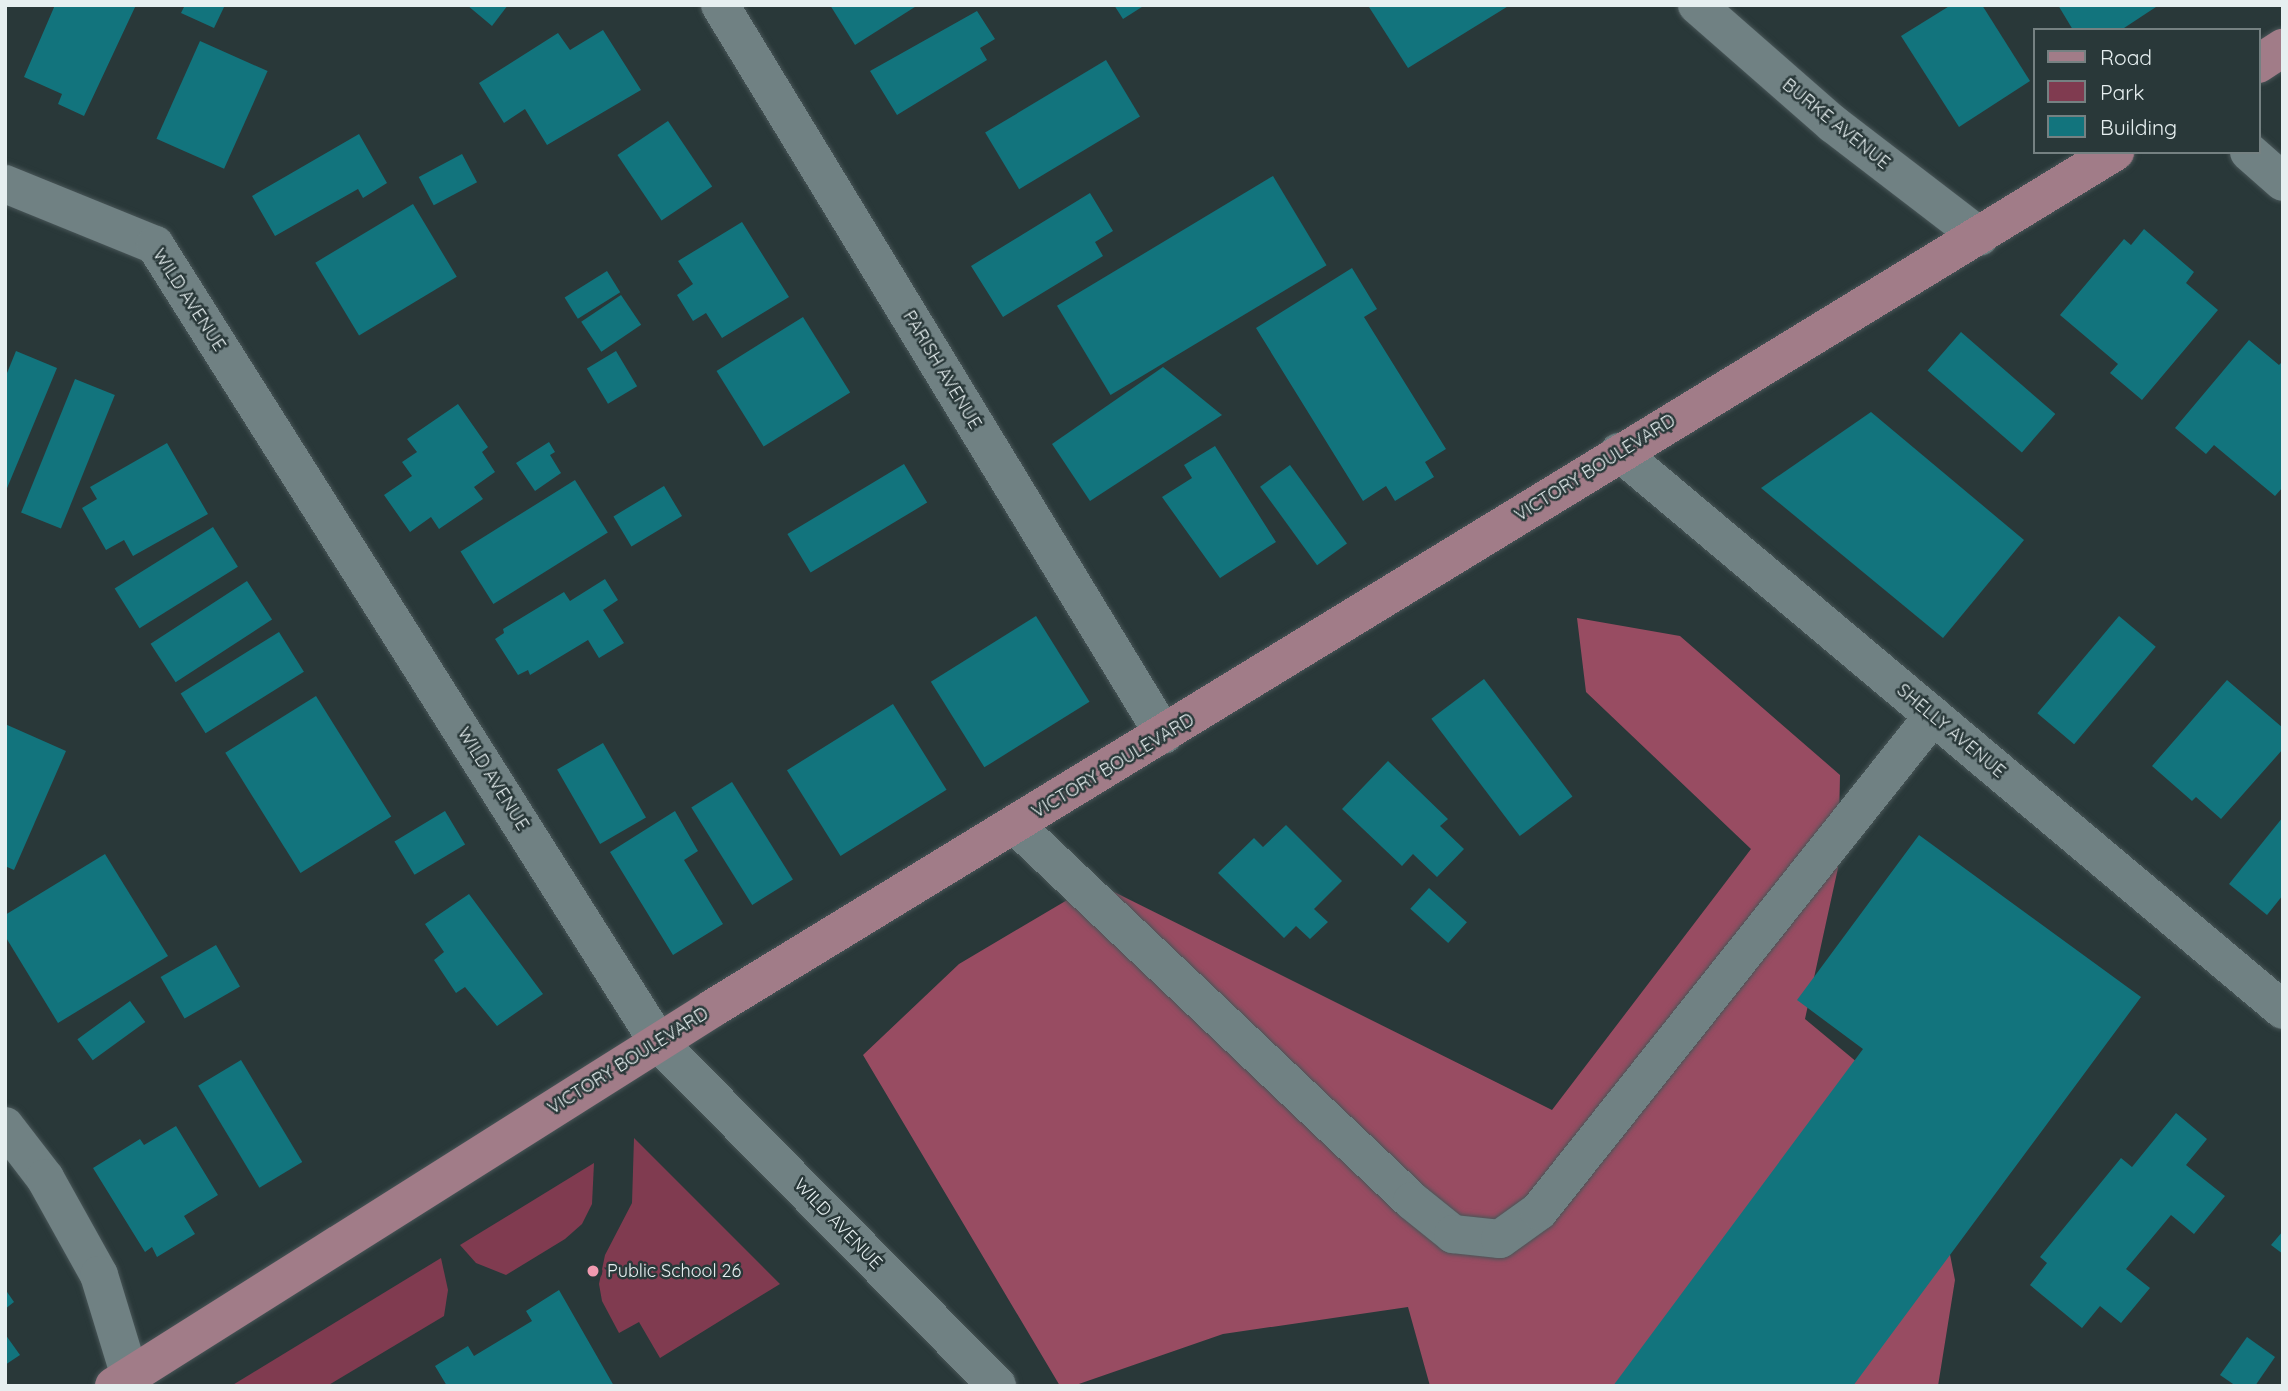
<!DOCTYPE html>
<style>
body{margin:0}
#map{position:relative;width:2288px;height:1391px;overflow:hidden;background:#293839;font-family:Quicksand,sans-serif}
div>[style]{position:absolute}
.green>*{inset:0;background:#803b50}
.forest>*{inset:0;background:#984c62}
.building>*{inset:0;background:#12747d;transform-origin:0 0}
.roads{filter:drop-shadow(0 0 2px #485557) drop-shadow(0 0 2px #485557)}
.minor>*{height:38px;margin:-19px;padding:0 19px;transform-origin:19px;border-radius:19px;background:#708183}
.major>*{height:38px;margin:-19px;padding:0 19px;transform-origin:19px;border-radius:19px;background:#a17c88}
.dots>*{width:19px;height:19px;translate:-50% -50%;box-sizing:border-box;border:4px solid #293839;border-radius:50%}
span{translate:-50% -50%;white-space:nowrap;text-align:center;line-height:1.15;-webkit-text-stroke:5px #293839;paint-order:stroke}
.street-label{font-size:18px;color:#e6eff0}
.poi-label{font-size:18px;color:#e6eff0}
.left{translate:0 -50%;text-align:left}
.frame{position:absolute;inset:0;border:7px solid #e6eff0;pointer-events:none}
.legend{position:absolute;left:2033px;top:28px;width:228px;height:126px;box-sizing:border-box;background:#293839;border:2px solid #758182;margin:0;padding:9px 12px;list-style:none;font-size:21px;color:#e6eff0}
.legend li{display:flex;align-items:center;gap:14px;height:35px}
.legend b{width:35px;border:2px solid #758182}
</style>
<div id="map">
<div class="green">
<div style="clip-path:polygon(634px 1138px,780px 1284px,660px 1358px,639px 1322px,619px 1333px,602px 1301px,599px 1284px,605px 1255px,632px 1203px)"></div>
<div style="clip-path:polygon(594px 1163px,592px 1204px,582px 1224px,565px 1239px,506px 1275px,476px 1263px,460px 1245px)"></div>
<div style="clip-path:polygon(441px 1258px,448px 1290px,444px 1316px,327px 1386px,231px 1386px)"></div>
</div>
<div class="forest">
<div style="clip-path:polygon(1577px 618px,1680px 636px,1840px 775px,1838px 868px,1805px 1019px,1923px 1117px,1955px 1280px,1938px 1386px,1430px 1386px,1408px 1307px,1223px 1334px,1073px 1386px,1060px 1386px,863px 1055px,959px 964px,1096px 883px,1552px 1110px,1751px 849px,1586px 692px)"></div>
</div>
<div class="building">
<div style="clip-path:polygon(55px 5px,136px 5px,84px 116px,58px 104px,62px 94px,24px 77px)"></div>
<div style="clip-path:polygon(185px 5px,225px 5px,214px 28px,181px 13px)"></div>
<div style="clip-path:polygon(467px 5px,508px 5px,492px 26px)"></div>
<div style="clip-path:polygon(830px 5px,918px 5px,855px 45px)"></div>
<div style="clip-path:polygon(1114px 5px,1145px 5px,1123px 19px)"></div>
<div style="clip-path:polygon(1510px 5px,1408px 68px,1369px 7px,1372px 5px)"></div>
<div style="clip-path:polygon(1951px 5px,1982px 5px,2030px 81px,1959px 127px,1901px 36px)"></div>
<div style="clip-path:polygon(2058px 5px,2159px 5px,2121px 30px,2073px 30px)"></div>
<div style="clip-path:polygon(977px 11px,995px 39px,980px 48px,987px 60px,897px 115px,870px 71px)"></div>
<div style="clip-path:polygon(603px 30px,641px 90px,547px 145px,525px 109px,504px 123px,479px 83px,558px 33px,570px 50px)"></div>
<div style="left:200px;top:41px;width:74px;height:107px;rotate:24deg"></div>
<div style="left:1106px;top:60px;width:66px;height:141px;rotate:59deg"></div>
<div style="left:668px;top:121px;width:79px;height:61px;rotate:56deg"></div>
<div style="clip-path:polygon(359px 134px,387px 183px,363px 198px,358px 189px,275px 236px,252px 196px)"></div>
<div style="left:462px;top:154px;width:32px;height:49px;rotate:62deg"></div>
<div style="left:1273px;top:176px;width:104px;height:252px;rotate:59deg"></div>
<div style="clip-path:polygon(1090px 193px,1113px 231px,1095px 242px,1103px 256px,1003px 317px,971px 266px)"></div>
<div style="left:413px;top:204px;width:85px;height:114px;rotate:59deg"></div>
<div style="clip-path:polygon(742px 222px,789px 297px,722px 338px,706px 313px,693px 321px,677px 295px,693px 284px,678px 261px)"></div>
<div style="clip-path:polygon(2144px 229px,2194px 272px,2186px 283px,2218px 310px,2142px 400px,2110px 373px,2118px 364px,2060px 315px,2124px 239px,2131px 245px)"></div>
<div style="clip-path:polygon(1352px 268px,1377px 309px,1364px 317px,1446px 449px,1425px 462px,1434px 477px,1395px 501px,1386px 486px,1363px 501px,1256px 328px)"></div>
<div style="left:607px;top:271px;width:25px;height:50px;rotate:58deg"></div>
<div style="left:621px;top:295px;width:36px;height:48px;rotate:56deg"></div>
<div style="left:803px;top:317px;width:89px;height:102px;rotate:58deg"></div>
<div style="left:1961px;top:332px;width:125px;height:51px;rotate:41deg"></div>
<div style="clip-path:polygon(2249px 340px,2279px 365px,2283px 361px,2283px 487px,2275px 496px,2214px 445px,2206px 454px,2175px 428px)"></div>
<div style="clip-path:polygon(16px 351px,57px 368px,5px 493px,5px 378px)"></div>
<div style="left:616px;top:351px;width:41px;height:34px;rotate:59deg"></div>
<div style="clip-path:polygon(1163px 367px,1222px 415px,1090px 501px,1052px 444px)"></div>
<div style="left:75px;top:379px;width:43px;height:144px;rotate:22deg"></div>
<div style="clip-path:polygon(458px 404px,488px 447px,482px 452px,495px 472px,474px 487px,483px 499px,439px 529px,431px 517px,410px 532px,384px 495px,412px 476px,402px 462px,417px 452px,407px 439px)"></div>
<div style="clip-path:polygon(1871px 412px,2024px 540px,1943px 638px,1761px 488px)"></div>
<div style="clip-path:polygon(549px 442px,555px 452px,550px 455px,561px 473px,535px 491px,516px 463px)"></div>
<div style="clip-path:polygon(167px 443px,208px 514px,133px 556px,124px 540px,106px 550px,82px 508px,97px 499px,90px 487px)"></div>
<div style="clip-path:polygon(1215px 446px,1276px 542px,1220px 578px,1162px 497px,1192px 478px,1184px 465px)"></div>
<div style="left:904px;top:464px;width:45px;height:136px;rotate:59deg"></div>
<div style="left:1290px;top:465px;width:97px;height:37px;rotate:54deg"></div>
<div style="left:575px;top:480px;width:62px;height:135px;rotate:58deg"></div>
<div style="left:664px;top:486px;width:35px;height:59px;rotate:59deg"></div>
<div style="left:213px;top:527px;width:47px;height:116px;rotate:58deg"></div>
<div style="clip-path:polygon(605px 579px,618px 600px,603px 610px,624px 643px,599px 658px,588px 640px,530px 675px,528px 670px,518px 675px,495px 639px,504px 633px,503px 629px,564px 592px,570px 601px)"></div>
<div style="left:247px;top:581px;width:46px;height:115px;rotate:57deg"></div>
<div style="left:1036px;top:616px;width:101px;height:124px;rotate:58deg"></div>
<div style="left:2119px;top:616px;width:48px;height:127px;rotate:40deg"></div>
<div style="left:279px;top:632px;width:47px;height:116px;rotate:58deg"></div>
<div style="left:1484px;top:679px;width:147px;height:66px;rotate:53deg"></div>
<div style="clip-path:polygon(2227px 680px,2283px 728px,2283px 749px,2221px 819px,2196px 797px,2192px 801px,2152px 766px)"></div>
<div style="left:316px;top:696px;width:142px;height:107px;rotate:58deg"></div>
<div style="left:893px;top:704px;width:101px;height:125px;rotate:58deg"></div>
<div style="clip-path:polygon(5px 724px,66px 751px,14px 870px,5px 866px)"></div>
<div style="left:603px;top:743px;width:86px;height:53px;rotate:60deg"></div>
<div style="clip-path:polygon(1388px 761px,1448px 819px,1440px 826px,1464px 849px,1437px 877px,1413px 854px,1402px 866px,1342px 809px)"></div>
<div style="left:732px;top:782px;width:115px;height:48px;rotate:58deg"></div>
<div style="left:445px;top:811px;width:39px;height:59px;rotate:59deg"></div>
<div style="clip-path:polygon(675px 811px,698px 851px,684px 860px,723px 924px,673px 955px,610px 852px)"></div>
<div style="clip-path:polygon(2283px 817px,2283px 895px,2267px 915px,2229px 884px)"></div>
<div style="clip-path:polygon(1286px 825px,1342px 881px,1314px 909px,1328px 922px,1310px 939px,1296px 926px,1284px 938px,1218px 873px,1254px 838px,1263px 847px)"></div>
<div style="clip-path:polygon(1919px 835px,2141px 997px,1853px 1386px,1613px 1386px,1863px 1049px,1797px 1000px)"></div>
<div style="clip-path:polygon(105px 854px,168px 956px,58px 1023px,5px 936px,5px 915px)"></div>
<div style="left:1429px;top:888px;width:51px;height:28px;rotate:42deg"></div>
<div style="clip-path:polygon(469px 894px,543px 994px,497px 1026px,465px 987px,456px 993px,434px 960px,444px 952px,425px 924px)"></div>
<div style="left:216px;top:945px;width:48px;height:64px;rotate:60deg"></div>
<div style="left:130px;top:1001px;width:26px;height:65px;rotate:54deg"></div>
<div style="left:241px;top:1060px;width:119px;height:50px;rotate:59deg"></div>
<div style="clip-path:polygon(2176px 1113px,2207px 1139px,2186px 1165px,2225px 1196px,2194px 1234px,2171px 1215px,2126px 1269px,2150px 1288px,2121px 1323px,2100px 1306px,2082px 1328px,2030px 1285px,2047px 1263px,2040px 1257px,2121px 1158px,2132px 1167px)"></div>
<div style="clip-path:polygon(176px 1126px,218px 1195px,184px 1216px,195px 1234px,157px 1257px,152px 1247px,145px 1252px,93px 1168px,140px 1139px,144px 1145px)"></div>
<div style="clip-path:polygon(2283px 1231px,2283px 1254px,2271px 1245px)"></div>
<div style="clip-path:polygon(5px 1289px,14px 1302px,5px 1309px)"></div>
<div style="clip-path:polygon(559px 1290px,614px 1386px,447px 1386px,435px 1366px,468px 1346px,474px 1356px,532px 1321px,526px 1311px)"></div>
<div style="clip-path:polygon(5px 1334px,20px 1355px,5px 1365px)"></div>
<div style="clip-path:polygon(2247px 1337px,2275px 1357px,2255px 1386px,2236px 1386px,2220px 1375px)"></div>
</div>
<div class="roads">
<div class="minor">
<div style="left:720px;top:5px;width:854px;rotate:58.69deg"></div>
<div style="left:1697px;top:5px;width:181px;rotate:41.2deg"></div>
<div style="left:1833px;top:124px;width:185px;rotate:37.5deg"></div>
<div style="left:2249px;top:152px;width:45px;rotate:41.4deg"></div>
<div style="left:5px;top:184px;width:162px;rotate:22.1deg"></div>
<div style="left:155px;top:245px;width:942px;rotate:57.74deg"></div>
<div style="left:658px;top:1042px;width:483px;rotate:45.4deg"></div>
<div style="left:1619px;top:452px;width:867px;rotate:40.04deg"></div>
<div style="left:1015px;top:825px;width:547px;rotate:43.44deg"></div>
<div style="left:1412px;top:1201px;width:53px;rotate:38.8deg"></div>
<div style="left:1453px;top:1234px;width:47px;rotate:6.1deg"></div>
<div style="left:1500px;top:1239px;width:48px;rotate:-35.7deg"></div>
<div style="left:1539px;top:1211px;width:633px;rotate:-51.48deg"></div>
<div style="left:5px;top:1126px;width:66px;rotate:52.4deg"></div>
<div style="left:45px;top:1178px;width:111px;rotate:60.9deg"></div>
<div style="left:99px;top:1275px;width:116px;rotate:73deg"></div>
</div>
<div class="major">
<div style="left:2258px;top:64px;width:30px;rotate:-33deg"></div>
<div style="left:114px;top:1386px;width:708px;rotate:-32.25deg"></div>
<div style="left:713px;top:1008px;width:1643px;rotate:-31.41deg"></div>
</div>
</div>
<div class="dots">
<div style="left:593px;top:1271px;background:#f19ab0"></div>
</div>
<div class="street-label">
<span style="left:1836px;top:124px;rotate:39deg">BURKE AVENUE</span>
<span style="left:189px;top:300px;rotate:57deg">WILD AVENUE</span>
<span style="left:942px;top:370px;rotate:59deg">PARISH AVENUE</span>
<span style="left:1595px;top:468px;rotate:-32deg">VICTORY BOULEVARD</span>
<span style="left:1951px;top:731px;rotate:40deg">SHELLY AVENUE</span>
<span style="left:1113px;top:766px;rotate:-31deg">VICTORY BOULEVARD</span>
<span style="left:493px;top:779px;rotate:58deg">WILD AVENUE</span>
<span style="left:628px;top:1061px;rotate:-32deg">VICTORY BOULEVARD</span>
<span style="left:838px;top:1224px;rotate:46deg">WILD AVENUE</span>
</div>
<div class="poi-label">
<span class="left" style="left:607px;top:1271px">Public School 26</span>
</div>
<div class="frame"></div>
<ul class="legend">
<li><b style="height:9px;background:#a17c88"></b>Road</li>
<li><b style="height:19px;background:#803b50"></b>Park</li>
<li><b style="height:19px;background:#12747d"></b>Building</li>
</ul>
</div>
